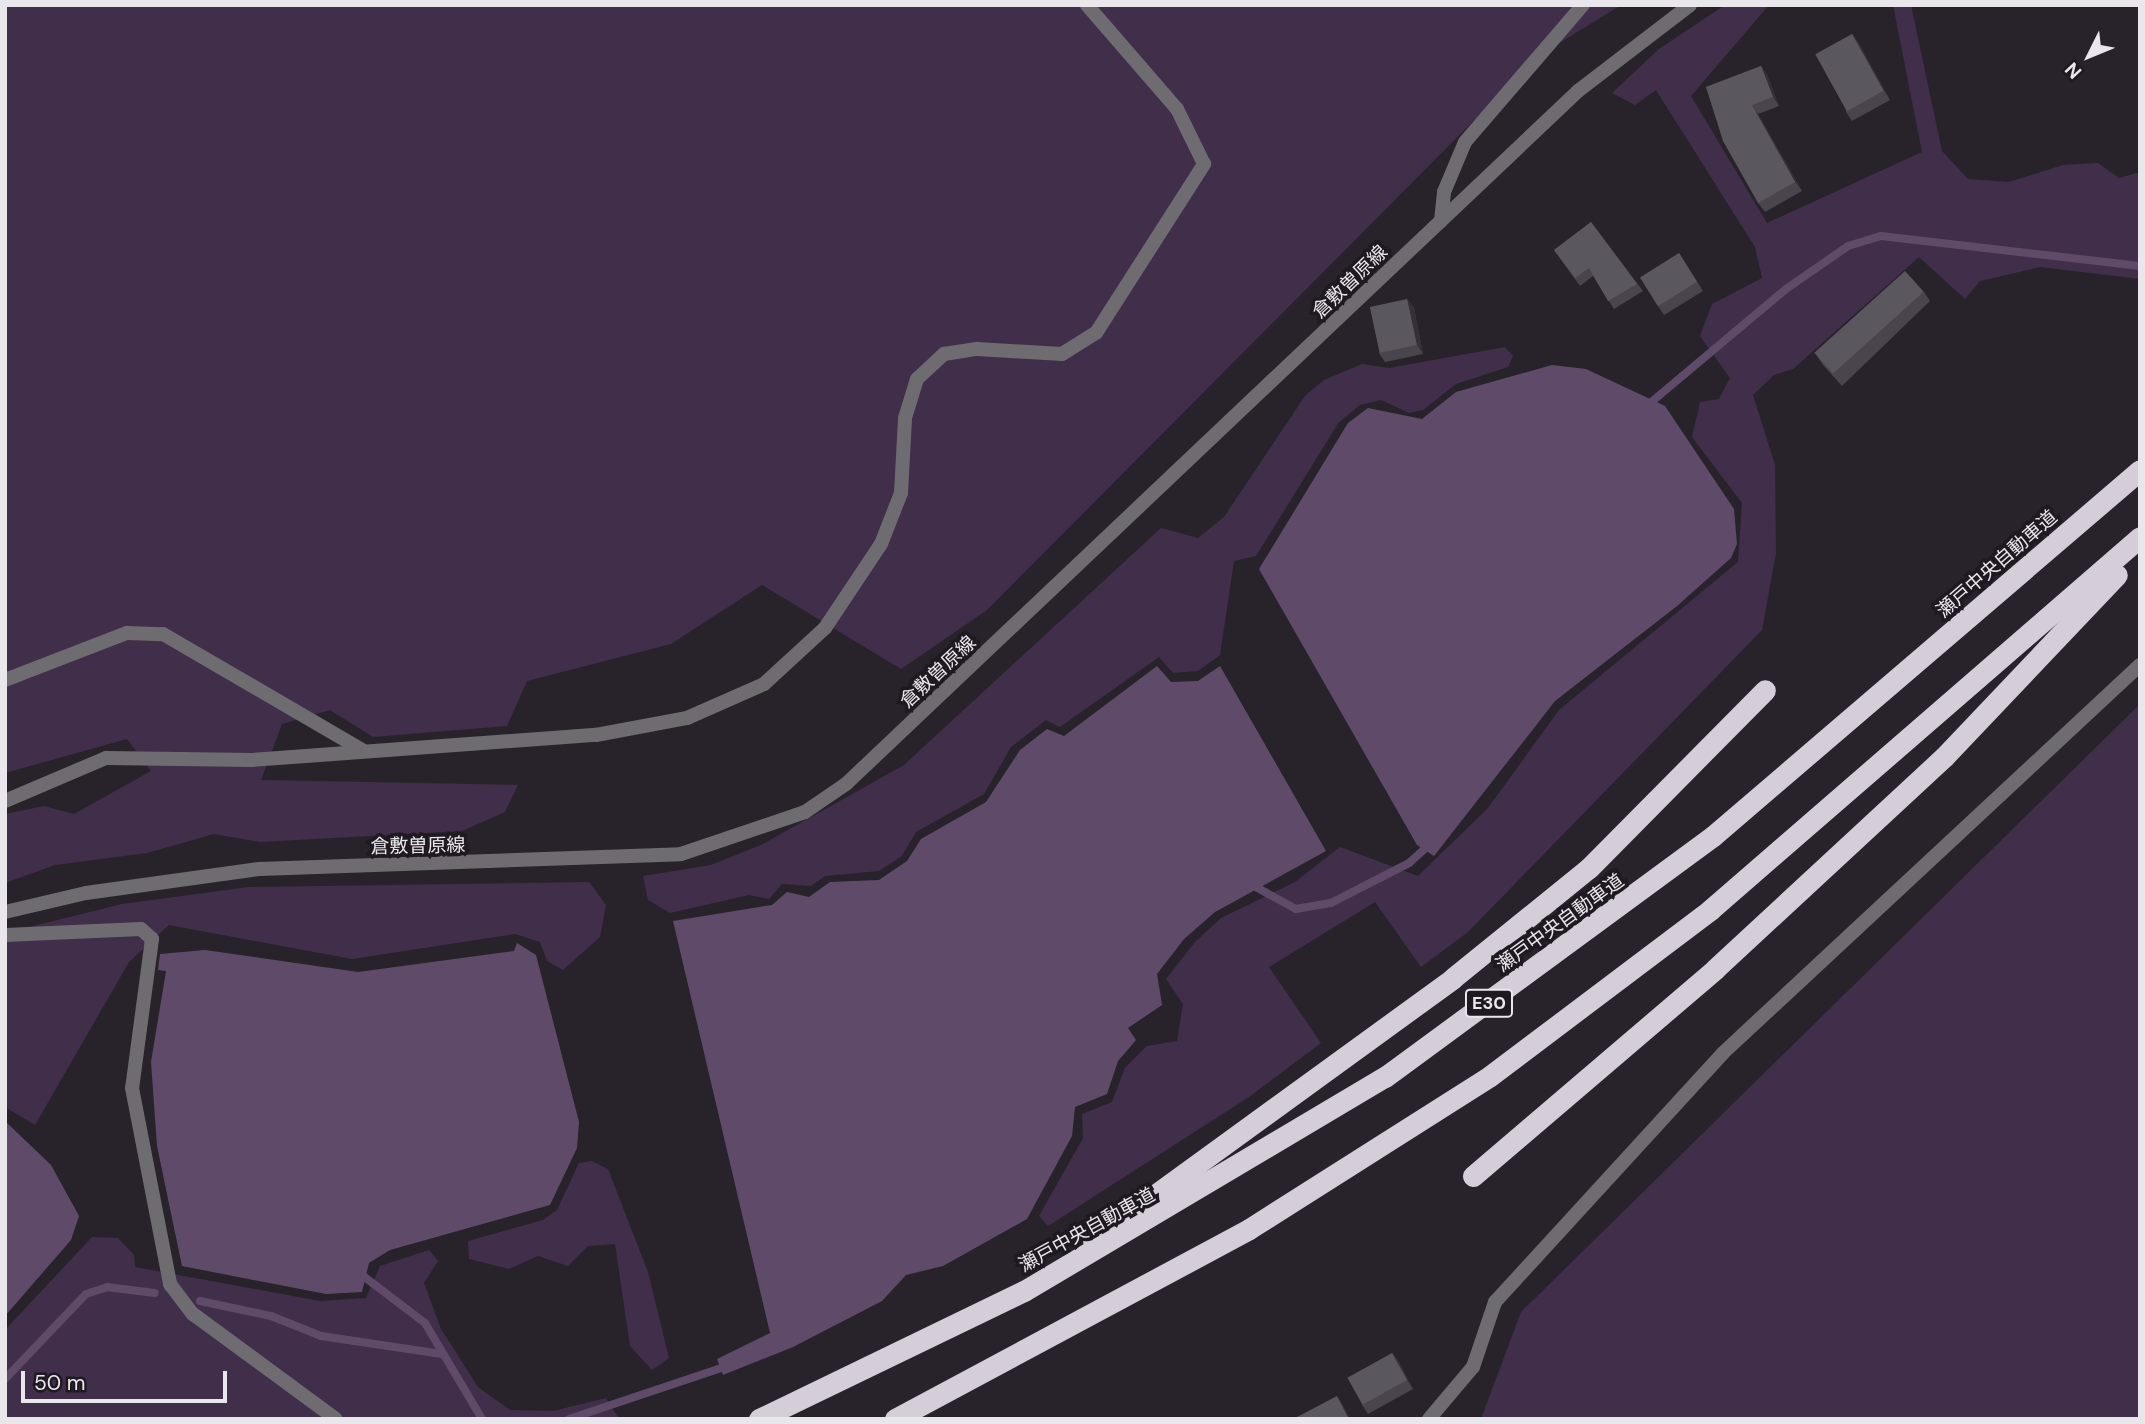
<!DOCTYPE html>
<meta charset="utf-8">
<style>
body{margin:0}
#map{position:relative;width:2145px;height:1424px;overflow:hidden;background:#28232b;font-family:"DM Sans","Noto Sans JP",sans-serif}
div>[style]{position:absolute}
.green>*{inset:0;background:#412e4a}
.water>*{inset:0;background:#5f4b69}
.stream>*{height:8px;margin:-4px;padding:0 4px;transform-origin:4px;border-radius:4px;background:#5f4b69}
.minor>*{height:14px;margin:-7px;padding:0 7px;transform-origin:7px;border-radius:7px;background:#6e6c70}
.tertiary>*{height:14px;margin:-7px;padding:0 7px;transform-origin:7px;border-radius:7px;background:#6e6c70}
.motorway>*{height:21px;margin:-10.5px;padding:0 10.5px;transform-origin:10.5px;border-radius:10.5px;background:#d5ced9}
.wall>*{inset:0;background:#4a454d}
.shaded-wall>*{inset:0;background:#353038}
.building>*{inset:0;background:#5b575e;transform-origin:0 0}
span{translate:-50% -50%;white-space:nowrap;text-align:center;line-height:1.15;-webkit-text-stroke:7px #1f1a21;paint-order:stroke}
.shield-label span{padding:2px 5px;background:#1f1a21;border:2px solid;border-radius:5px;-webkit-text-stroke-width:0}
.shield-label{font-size:18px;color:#eae7ec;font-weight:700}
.street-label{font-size:19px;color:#eae7ec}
.frame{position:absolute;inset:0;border:7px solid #eae7ec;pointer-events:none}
.north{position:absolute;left:2054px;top:21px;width:70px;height:70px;-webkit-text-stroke:5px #1f1a21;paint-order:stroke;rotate:227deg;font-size:19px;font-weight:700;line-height:28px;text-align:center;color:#eae7ec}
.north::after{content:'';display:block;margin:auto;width:24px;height:32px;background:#eae7ec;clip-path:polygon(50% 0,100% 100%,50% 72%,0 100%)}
.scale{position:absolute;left:21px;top:1371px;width:206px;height:32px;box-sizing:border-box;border:4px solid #eae7ec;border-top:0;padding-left:9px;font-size:21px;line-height:24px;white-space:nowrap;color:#eae7ec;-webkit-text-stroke:5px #1f1a21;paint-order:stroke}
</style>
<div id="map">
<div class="green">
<div style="clip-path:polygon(5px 5px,1621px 5px,1537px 57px,987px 610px,901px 669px,762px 585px,671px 644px,527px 681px,507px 726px,373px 737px,330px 710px,282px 724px,261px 780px,518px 785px,505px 812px,462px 831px,260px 842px,214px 834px,147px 853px,55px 865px,5px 883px,5px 814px,44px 806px,74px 814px,151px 771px,127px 739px,5px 773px)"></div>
<div style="clip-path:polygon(1725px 5px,1769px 5px,1691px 96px,1767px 223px,1922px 152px,1893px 5px,1911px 5px,1942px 151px,1968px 179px,2009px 182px,2063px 165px,2098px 163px,2119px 178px,2140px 172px,2140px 279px,2040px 267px,1980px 281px,1965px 299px,1919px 257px,1793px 369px,1774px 375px,1753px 395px,1775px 465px,1776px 553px,1762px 630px,1468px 932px,1421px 967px,1375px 902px,1269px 967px,1321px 1043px,1249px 1097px,1048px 1226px,1039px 1216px,1083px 1138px,1082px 1114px,1112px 1102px,1125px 1068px,1147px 1046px,1177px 1041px,1183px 1004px,1166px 979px,1195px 942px,1221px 918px,1295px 882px,1340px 847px,1418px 876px,1488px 808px,1559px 710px,1738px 562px,1742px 503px,1692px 437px,1700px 402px,1719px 399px,1730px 378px,1700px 336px,1712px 304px,1762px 278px,1755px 247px,1656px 90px,1635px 105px,1612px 93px,1659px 49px)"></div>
<div style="clip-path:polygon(1505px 347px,1513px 356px,1508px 367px,1456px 384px,1423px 410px,1409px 413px,1381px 400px,1360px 405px,1339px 422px,1256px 556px,1234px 561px,1220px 655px,1198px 671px,1173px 673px,1159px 657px,1060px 727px,1046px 720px,1011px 747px,984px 794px,916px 832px,902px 856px,879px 871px,825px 876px,811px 886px,782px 884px,769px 899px,749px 895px,670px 913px,648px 900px,643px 876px,711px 865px,761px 845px,904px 765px,1161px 528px,1198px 538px,1224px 517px,1305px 396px,1324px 380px,1362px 364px,1389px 368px)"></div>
<div style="clip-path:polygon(2140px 704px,2140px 1419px,1481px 1419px,1521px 1312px)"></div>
<div style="clip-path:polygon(589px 882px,606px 905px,600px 937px,563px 970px,547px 961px,540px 942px,515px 934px,352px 959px,169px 925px,129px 962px,35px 1125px,5px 1107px,5px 933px,122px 904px,249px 887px)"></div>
<div style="clip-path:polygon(592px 1161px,608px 1169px,648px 1272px,669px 1358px,652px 1370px,630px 1346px,615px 1244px,588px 1246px,568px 1266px,538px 1256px,509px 1269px,469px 1259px,468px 1241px,543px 1220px,557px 1210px,579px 1163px)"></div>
<div style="clip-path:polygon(92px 1237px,118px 1238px,134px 1255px,135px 1267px,320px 1301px,366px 1298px,380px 1266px,429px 1250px,438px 1261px,424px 1283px,441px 1329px,478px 1387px,510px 1410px,553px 1411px,606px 1398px,619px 1419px,5px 1419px,5px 1330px)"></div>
</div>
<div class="water">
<div style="clip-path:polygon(1552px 365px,1586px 369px,1665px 406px,1734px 509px,1737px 544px,1731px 558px,1677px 606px,1555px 701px,1434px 856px,1417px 845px,1259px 569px,1348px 423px,1368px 408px,1422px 419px,1456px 392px)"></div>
<div style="clip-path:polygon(1157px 666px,1171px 682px,1198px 681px,1220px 666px,1326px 851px,1215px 912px,1184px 939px,1157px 974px,1162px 1005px,1128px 1028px,1136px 1040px,1118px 1061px,1107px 1094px,1075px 1107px,1072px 1136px,1027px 1219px,943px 1266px,906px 1275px,882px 1301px,793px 1347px,723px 1375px,717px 1359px,770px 1333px,673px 921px,772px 905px,787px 892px,809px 897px,830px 882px,879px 880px,907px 861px,921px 839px,986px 802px,1020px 750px,1047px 729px,1064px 736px)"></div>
<div style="clip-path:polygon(517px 943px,536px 955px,579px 1122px,577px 1148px,550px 1205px,390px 1250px,369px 1263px,362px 1292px,326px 1294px,182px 1266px,157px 1146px,151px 1062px,166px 971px,158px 970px,160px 954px,205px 950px,358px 972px,514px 951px)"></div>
<div style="clip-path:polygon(5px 1121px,51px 1165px,79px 1216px,71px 1240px,5px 1316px)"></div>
</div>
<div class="stream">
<div style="left:1649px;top:404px;width:179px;rotate:-40deg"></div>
<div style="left:1786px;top:289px;width:75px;rotate:-34.7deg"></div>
<div style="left:1848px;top:246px;width:34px;rotate:-17deg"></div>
<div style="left:1881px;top:236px;width:261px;rotate:6.6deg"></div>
<div style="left:1252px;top:885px;width:50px;rotate:28.6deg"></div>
<div style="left:1296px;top:909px;width:36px;rotate:-10deg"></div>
<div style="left:1331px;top:903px;width:88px;rotate:-27.1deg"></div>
<div style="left:1409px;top:863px;width:27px;rotate:-42deg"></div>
<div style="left:358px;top:1272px;width:84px;rotate:37.3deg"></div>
<div style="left:425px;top:1323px;width:112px;rotate:59.3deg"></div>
<div style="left:200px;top:1301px;width:73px;rotate:11.9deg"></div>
<div style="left:271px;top:1316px;width:54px;rotate:21.8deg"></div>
<div style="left:321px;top:1336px;width:122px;rotate:8.5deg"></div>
<div style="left:5px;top:1379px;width:117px;rotate:-46.4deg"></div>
<div style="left:86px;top:1294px;width:22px;rotate:-18deg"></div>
<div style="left:107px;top:1287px;width:48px;rotate:7.1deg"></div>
<div style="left:569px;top:1419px;width:170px;rotate:-18.5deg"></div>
</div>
<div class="minor">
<div style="left:1441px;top:221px;width:29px;rotate:-84deg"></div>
<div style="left:1444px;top:192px;width:54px;rotate:-67.2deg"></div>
<div style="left:1465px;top:142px;width:181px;rotate:-49.3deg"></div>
<div style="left:5px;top:680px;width:131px;rotate:-21.1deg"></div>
<div style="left:127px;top:633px;width:36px;rotate:2deg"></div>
<div style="left:163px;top:634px;width:230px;rotate:30.2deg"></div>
<div style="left:5px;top:801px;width:110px;rotate:-23.1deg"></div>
<div style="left:106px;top:758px;width:146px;rotate:0.8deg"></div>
<div style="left:252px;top:760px;width:345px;rotate:-4.2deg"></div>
<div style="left:596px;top:735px;width:93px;rotate:-10.6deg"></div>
<div style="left:687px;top:718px;width:84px;rotate:-23.8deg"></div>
<div style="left:764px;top:684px;width:83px;rotate:-42.6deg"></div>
<div style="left:825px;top:628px;width:101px;rotate:-56.3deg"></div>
<div style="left:881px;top:544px;width:55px;rotate:-68.6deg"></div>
<div style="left:901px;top:493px;width:75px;rotate:-86.9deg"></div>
<div style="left:905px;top:418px;width:41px;rotate:-72.9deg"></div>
<div style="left:917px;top:379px;width:37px;rotate:-43deg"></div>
<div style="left:944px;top:354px;width:33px;rotate:-9deg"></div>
<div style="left:977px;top:349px;width:85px;rotate:3.4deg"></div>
<div style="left:1062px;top:354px;width:40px;rotate:-32deg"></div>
<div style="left:1096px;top:333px;width:201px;rotate:-57.4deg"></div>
<div style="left:1204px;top:164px;width:61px;rotate:-116.1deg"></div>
<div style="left:1177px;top:109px;width:138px;rotate:-130.9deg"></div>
<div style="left:5px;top:935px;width:136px;rotate:-2.5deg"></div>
<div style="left:141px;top:929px;width:15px;rotate:42deg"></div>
<div style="left:152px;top:939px;width:150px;rotate:97.6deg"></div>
<div style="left:132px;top:1088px;width:200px;rotate:79deg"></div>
<div style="left:170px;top:1284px;width:38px;rotate:53deg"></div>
<div style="left:193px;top:1314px;width:177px;rotate:36.3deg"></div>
<div style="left:1429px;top:1419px;width:68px;rotate:-49.8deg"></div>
<div style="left:1473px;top:1367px;width:69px;rotate:-71.3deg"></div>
<div style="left:1495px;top:1302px;width:338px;rotate:-47.5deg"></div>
<div style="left:1723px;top:1053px;width:570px;rotate:-42.94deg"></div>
</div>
<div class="tertiary">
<div style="left:5px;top:912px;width:83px;rotate:-13.2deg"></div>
<div style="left:86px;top:893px;width:176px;rotate:-7.9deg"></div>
<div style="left:260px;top:869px;width:421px;rotate:-2deg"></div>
<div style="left:681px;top:854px;width:131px;rotate:-18.7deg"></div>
<div style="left:805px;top:812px;width:50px;rotate:-34.3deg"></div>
<div style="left:846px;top:784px;width:1008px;rotate:-43.43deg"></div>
<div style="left:1578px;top:91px;width:141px;rotate:-37.5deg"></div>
</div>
<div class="motorway">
<div style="left:1473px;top:1176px;width:318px;rotate:-40.5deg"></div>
<div style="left:1715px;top:969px;width:312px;rotate:-42.8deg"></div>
<div style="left:1944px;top:757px;width:251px;rotate:-46.5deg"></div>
<div style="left:1093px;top:1240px;width:445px;rotate:-36deg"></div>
<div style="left:1453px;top:978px;width:175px;rotate:-39deg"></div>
<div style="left:1589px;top:868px;width:250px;rotate:-45.3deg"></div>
<div style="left:759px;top:1419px;width:294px;rotate:-25.8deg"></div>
<div style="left:1024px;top:1291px;width:420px;rotate:-30.7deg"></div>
<div style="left:1385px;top:1077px;width:407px;rotate:-36.3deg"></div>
<div style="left:1713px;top:836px;width:562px;rotate:-40.6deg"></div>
<div style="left:895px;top:1419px;width:402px;rotate:-28.2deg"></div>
<div style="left:1249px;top:1229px;width:285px;rotate:-32.4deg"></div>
<div style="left:1490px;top:1076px;width:276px;rotate:-37deg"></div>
<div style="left:1710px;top:910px;width:569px;rotate:-40.94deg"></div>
</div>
<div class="wall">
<div style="clip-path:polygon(1852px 34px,1858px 42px,1890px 100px,1852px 121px,1846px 112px)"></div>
<div style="clip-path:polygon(1761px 66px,1767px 75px,1779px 106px,1758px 114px,1802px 191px,1765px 212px,1758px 203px,1706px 87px)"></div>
<div style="clip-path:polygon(1591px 222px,1643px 291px,1614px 309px,1593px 276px,1580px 286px,1554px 250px)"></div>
<div style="clip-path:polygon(1679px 253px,1703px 291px,1664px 315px,1658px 306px)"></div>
<div style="clip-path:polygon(1924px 292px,1930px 301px,1842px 386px,1823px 365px,1817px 356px)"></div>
<div style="clip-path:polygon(1407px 299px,1414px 308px,1423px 354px,1385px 362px,1379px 353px)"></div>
<div style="clip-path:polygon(1392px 1353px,1399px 1362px,1413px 1389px,1368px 1414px,1362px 1405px)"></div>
</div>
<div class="shaded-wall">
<div style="clip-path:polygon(1852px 34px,1858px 42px,1890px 100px,1884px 91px)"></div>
<div style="clip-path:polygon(1761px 66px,1767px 75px,1779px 106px,1773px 97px)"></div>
<div style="clip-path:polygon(1752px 105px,1758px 114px,1802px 191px,1795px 182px)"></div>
<div style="clip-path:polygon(1407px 299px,1414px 308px,1423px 354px,1417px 345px)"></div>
<div style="clip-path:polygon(1392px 1353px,1399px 1362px,1413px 1389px,1407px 1380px)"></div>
<div style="clip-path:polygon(1337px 1396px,1343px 1405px,1350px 1419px,1349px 1419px)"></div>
</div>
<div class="building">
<div style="left:1852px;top:34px;width:65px;height:42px;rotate:61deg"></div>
<div style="clip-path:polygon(1761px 66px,1773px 97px,1752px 105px,1795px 182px,1758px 203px,1723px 141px,1706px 87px)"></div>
<div style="clip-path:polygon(1591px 222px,1637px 284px,1608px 301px,1589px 268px,1575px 278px,1554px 250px)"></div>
<div style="left:1679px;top:253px;width:34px;height:46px;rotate:58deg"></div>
<div style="left:1905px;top:271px;width:28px;height:122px;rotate:48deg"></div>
<div style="left:1407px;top:299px;width:47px;height:38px;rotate:78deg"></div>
<div style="left:1392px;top:1353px;width:31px;height:51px;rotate:61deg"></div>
<div style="clip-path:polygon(1337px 1396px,1349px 1419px,1298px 1419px,1297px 1417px)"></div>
</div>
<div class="shield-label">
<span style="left:1489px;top:1003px">E30</span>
</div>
<div class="street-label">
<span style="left:1350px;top:282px;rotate:-44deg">倉敷曽原線</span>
<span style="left:1997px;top:564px;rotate:-41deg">瀬戸中央自動車道</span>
<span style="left:938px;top:672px;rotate:-43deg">倉敷曽原線</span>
<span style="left:418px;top:846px;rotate:-1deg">倉敷曽原線</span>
<span style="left:1560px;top:923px;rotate:-36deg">瀬戸中央自動車道</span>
<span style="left:1087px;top:1230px;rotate:-29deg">瀬戸中央自動車道</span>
</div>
<div class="frame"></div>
<div class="north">N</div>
<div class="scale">50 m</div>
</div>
